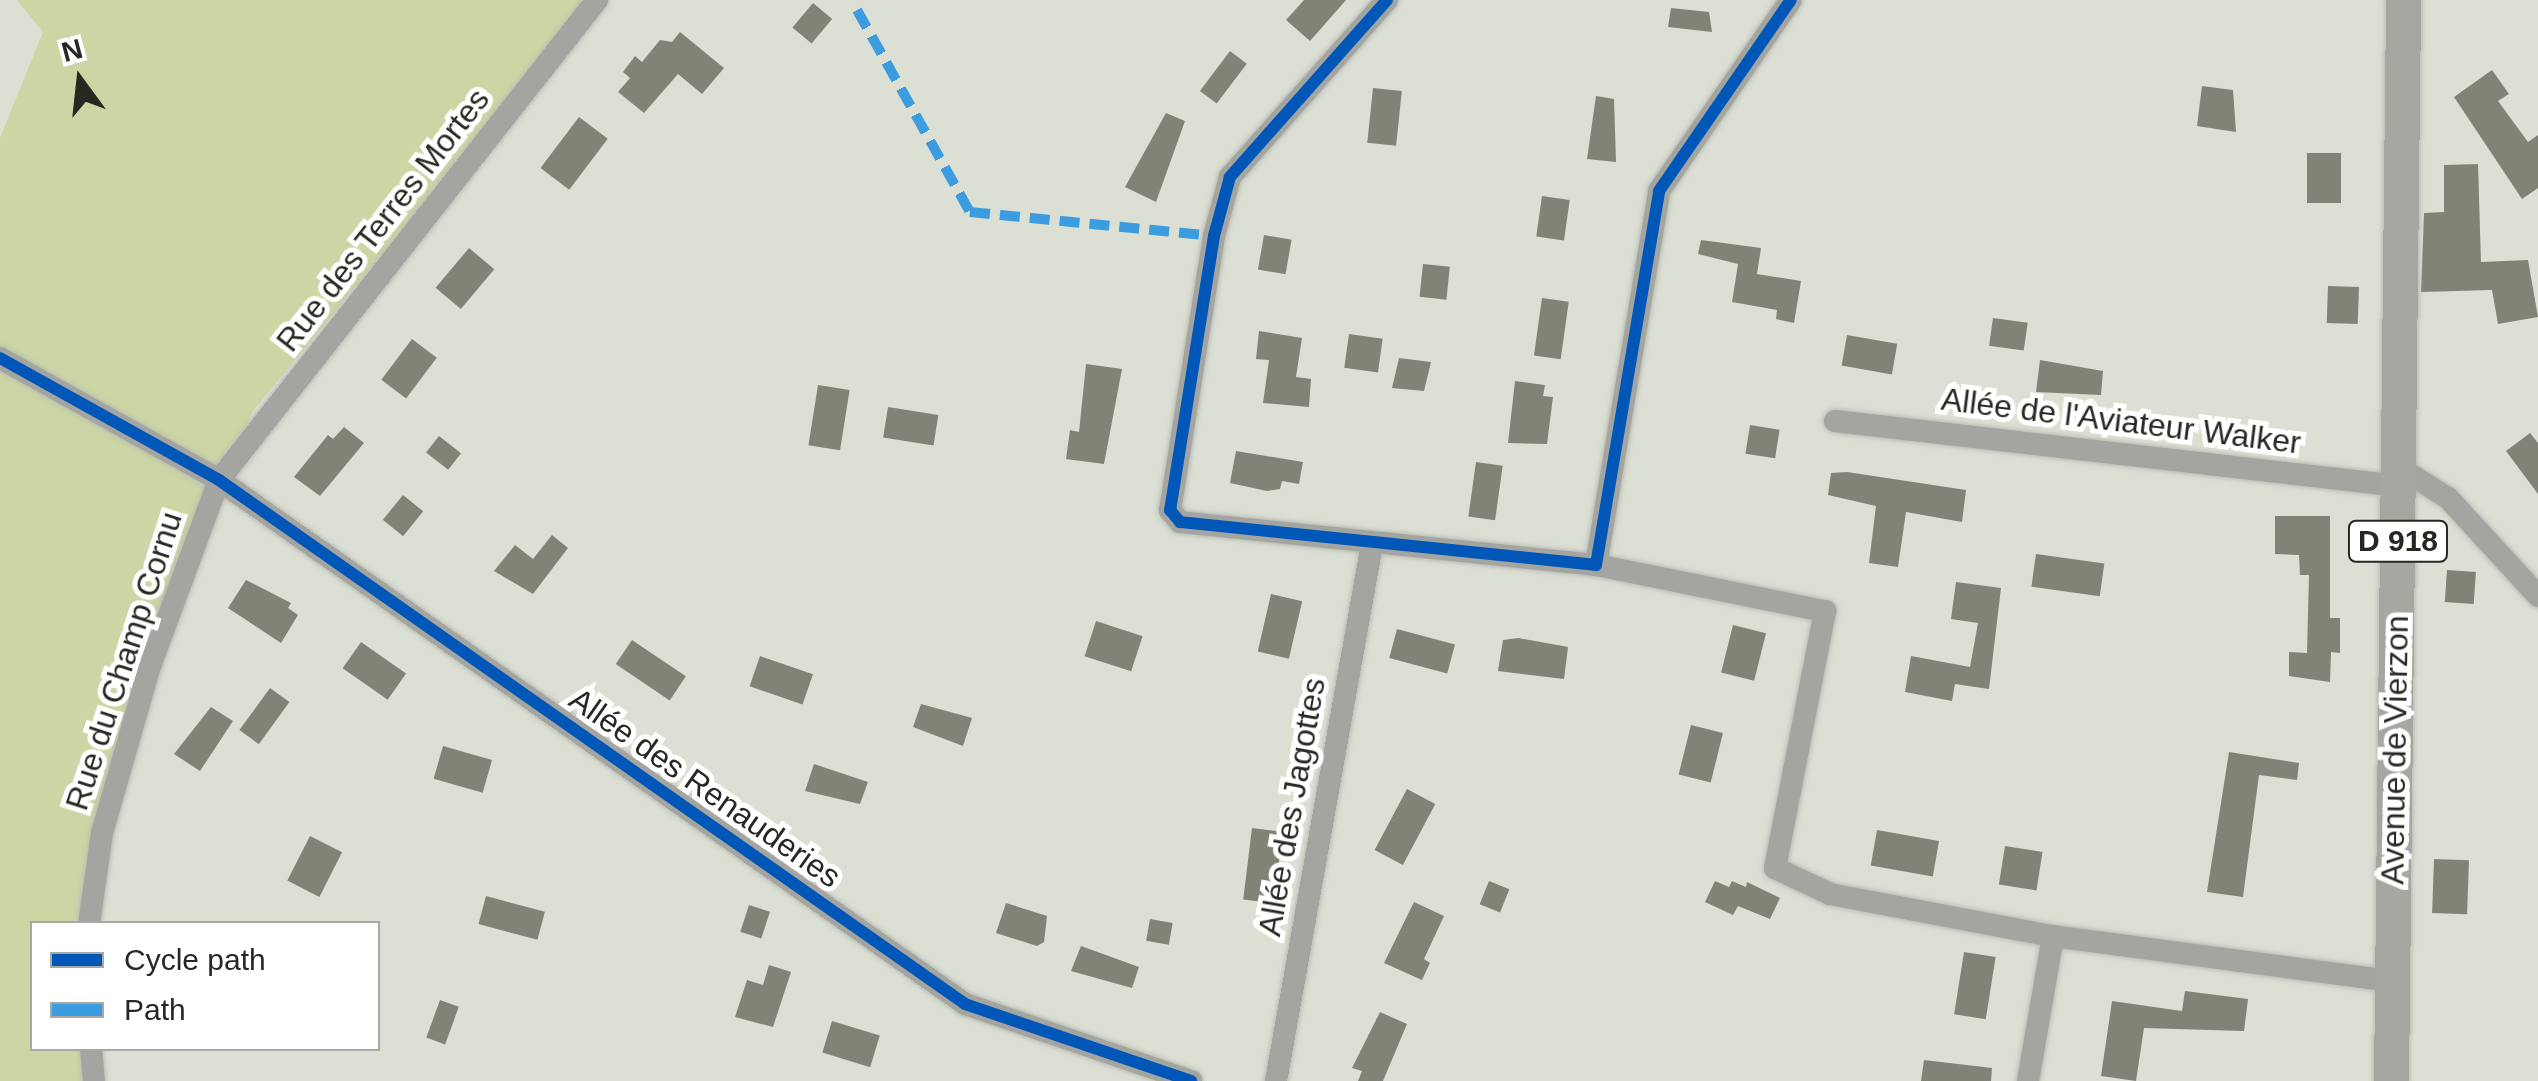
<!DOCTYPE html>
<meta charset="utf-8">
<style>
body{margin:0}
#map{position:relative;width:2538px;height:1081px;overflow:hidden;background:#dcdfd4;font-family:Arial,sans-serif}
div>[style]{position:absolute}
.green>*{inset:0;background:#ccd6a4}
.building>*{inset:0;background:#808375;transform-origin:0 0}
.roads{filter:drop-shadow(0 0 2px #babdb5) drop-shadow(0 0 2px #babdb5)}
.minor>*{height:22px;margin:-11px;padding:0 11px;transform-origin:11px;border-radius:11px;background:#a4a4a0}
.primary>*{height:35px;margin:-17.5px;padding:0 17.5px;transform-origin:17.5px;border-radius:17.5px;background:#a5a8a0}
.quiet>*{height:10px;margin-top:-5px;transform-origin:0;background:repeating-linear-gradient(90deg,#3c9ce0 0 20px,transparent 0 30px)}
.cycleway>*{height:12px;margin:-6px;padding:0 6px;transform-origin:6px;border-radius:6px;background:#0057b8}
span{translate:-50% -50%;white-space:nowrap;text-align:center;line-height:1.15;-webkit-text-stroke:10px #fff;paint-order:stroke}
.shield-label span{padding:2px 8px;background:#fff;border:2px solid;border-radius:8px;-webkit-text-stroke-width:0}
.shield-label{font-size:30px;color:#262821;font-weight:700}
.street-label{font-size:32px;color:#262821}
.legend{position:absolute;left:30px;top:921px;width:350px;height:130px;box-sizing:border-box;background:#fff;border:2px solid #a8a9a6;margin:0;padding:12px 18px;list-style:none;font-size:30px;color:#262821}
.legend li{display:flex;align-items:center;gap:20px;height:50px}
.legend b{width:50px;border:2px solid #a8a9a6}
.north{position:absolute;left:30px;top:30px;width:100px;height:100px;-webkit-text-stroke:8px #fff;paint-order:stroke;rotate:345deg;font-size:28px;font-weight:700;line-height:40px;text-align:center;color:#262821}
.north::after{content:'';display:block;margin:auto;width:35px;height:45px;background:#262821;clip-path:polygon(50% 0,100% 100%,50% 72%,0 100%)}
</style>
<div id="map">
<div class="green">
<div style="clip-path:polygon(17px 0,591px 0,253px 411px,172px 591px,92px 923px,32px 924px,32px 1048px,94px 1049px,96px 1081px,0 1081px,0 138px,43px 32px)"></div>
</div>
<div class="building">
<div style="clip-path:polygon(1304px 0,1346px 0,1310px 41px,1286px 20px)"></div>
<div style="left:813px;top:3px;width:25px;height:32px;rotate:40deg"></div>
<div style="clip-path:polygon(1671px 8px,1709px 12px,1712px 32px,1668px 27px)"></div>
<div style="clip-path:polygon(680px 32px,724px 68px,702px 94px,678px 74px,644px 113px,618px 92px,630px 78px,623px 72px,635px 56px,642px 62px,660px 40px,672px 42px)"></div>
<div style="left:1230px;top:51px;width:21px;height:50px;rotate:37deg"></div>
<div style="clip-path:polygon(2492px 70px,2509px 94px,2498px 101px,2528px 142px,2538px 135px,2538px 188px,2522px 199px,2454px 97px)"></div>
<div style="clip-path:polygon(2202px 86px,2233px 90px,2236px 132px,2197px 126px)"></div>
<div style="left:1373px;top:88px;width:29px;height:55px;rotate:6deg"></div>
<div style="clip-path:polygon(1596px 96px,1614px 99px,1616px 162px,1587px 159px)"></div>
<div style="clip-path:polygon(1166px 113px,1185px 121px,1156px 202px,1125px 187px)"></div>
<div style="left:579px;top:117px;width:36px;height:64px;rotate:37deg"></div>
<div style="left:2307px;top:153px;width:34px;height:50px"></div>
<div style="clip-path:polygon(2478px 164px,2481px 262px,2528px 260px,2538px 317px,2498px 324px,2492px 290px,2421px 292px,2424px 213px,2444px 212px,2444px 165px)"></div>
<div style="left:1542px;top:196px;width:28px;height:41px;rotate:8deg"></div>
<div style="left:1264px;top:235px;width:28px;height:35px;rotate:10deg"></div>
<div style="clip-path:polygon(1701px 240px,1761px 248px,1757px 274px,1801px 281px,1794px 323px,1776px 319px,1777px 310px,1732px 302px,1738px 264px,1698px 254px)"></div>
<div style="left:469px;top:248px;width:33px;height:52px;rotate:40deg"></div>
<div style="left:1423px;top:264px;width:27px;height:33px;rotate:6deg"></div>
<div style="left:2328px;top:286px;width:31px;height:37px;rotate:2deg"></div>
<div style="left:1542px;top:298px;width:27px;height:58px;rotate:8deg"></div>
<div style="left:1993px;top:318px;width:35px;height:28px;rotate:8deg"></div>
<div style="clip-path:polygon(1259px 331px,1302px 338px,1296px 377px,1311px 379px,1309px 407px,1263px 403px,1269px 360px,1256px 359px)"></div>
<div style="left:1349px;top:334px;width:34px;height:34px;rotate:8deg"></div>
<div style="left:1847px;top:335px;width:51px;height:31px;rotate:10deg"></div>
<div style="left:412px;top:339px;width:31px;height:51px;rotate:37deg"></div>
<div style="clip-path:polygon(1399px 358px,1431px 362px,1424px 391px,1392px 388px)"></div>
<div style="clip-path:polygon(2040px 360px,2103px 371px,2101px 395px,2036px 392px)"></div>
<div style="clip-path:polygon(1086px 364px,1122px 369px,1104px 464px,1066px 459px,1070px 430px,1079px 432px)"></div>
<div style="clip-path:polygon(1515px 381px,1545px 385px,1543px 396px,1553px 397px,1547px 444px,1508px 443px)"></div>
<div style="left:818px;top:385px;width:32px;height:61px;rotate:9deg"></div>
<div style="left:888px;top:407px;width:51px;height:31px;rotate:9deg"></div>
<div style="left:1750px;top:425px;width:30px;height:29px;rotate:9deg"></div>
<div style="clip-path:polygon(344px 427px,364px 443px,320px 496px,294px 477px,328px 435px,333px 439px)"></div>
<div style="clip-path:polygon(2530px 433px,2538px 443px,2538px 494px,2506px 451px)"></div>
<div style="left:439px;top:436px;width:28px;height:21px;rotate:38deg"></div>
<div style="clip-path:polygon(1236px 451px,1303px 462px,1299px 484px,1282px 481px,1280px 489px,1267px 491px,1230px 483px)"></div>
<div style="left:1476px;top:462px;width:27px;height:55px;rotate:8deg"></div>
<div style="clip-path:polygon(1847px 472px,1966px 490px,1962px 522px,1906px 512px,1898px 567px,1869px 563px,1876px 506px,1828px 495px,1831px 473px)"></div>
<div style="left:403px;top:495px;width:26px;height:32px;rotate:39deg"></div>
<div style="clip-path:polygon(2275px 516px,2330px 516px,2330px 618px,2340px 618px,2340px 653px,2331px 652px,2330px 682px,2289px 676px,2289px 652px,2307px 653px,2309px 575px,2300px 575px,2299px 555px,2275px 554px)"></div>
<div style="clip-path:polygon(552px 535px,568px 548px,533px 594px,494px 571px,515px 545px,533px 559px)"></div>
<div style="left:2036px;top:554px;width:69px;height:33px;rotate:8deg"></div>
<div style="left:2447px;top:570px;width:29px;height:32px;rotate:4deg"></div>
<div style="clip-path:polygon(246px 580px,291px 603px,288px 608px,298px 615px,281px 643px,228px 608px)"></div>
<div style="clip-path:polygon(1956px 582px,2001px 588px,1989px 689px,1955px 684px,1952px 701px,1905px 692px,1911px 656px,1970px 667px,1978px 623px,1951px 619px)"></div>
<div style="left:1271px;top:594px;width:32px;height:59px;rotate:13deg"></div>
<div style="left:1096px;top:621px;width:49px;height:37px;rotate:18deg"></div>
<div style="left:1733px;top:625px;width:34px;height:49px;rotate:14deg"></div>
<div style="left:1397px;top:629px;width:60px;height:30px;rotate:15deg"></div>
<div style="clip-path:polygon(1518px 638px,1568px 647px,1564px 679px,1498px 671px,1503px 640px)"></div>
<div style="left:632px;top:640px;width:65px;height:29px;rotate:34deg"></div>
<div style="left:361px;top:642px;width:55px;height:32px;rotate:35deg"></div>
<div style="left:760px;top:656px;width:56px;height:32px;rotate:19deg"></div>
<div style="left:270px;top:688px;width:24px;height:52px;rotate:36deg"></div>
<div style="clip-path:polygon(921px 704px,972px 718px,963px 746px,913px 727px)"></div>
<div style="clip-path:polygon(211px 707px,233px 721px,200px 771px,174px 754px)"></div>
<div style="left:1691px;top:725px;width:33px;height:51px;rotate:14deg"></div>
<div style="left:443px;top:746px;width:51px;height:34px;rotate:16deg"></div>
<div style="clip-path:polygon(2229px 752px,2299px 763px,2297px 780px,2259px 775px,2243px 897px,2207px 892px)"></div>
<div style="clip-path:polygon(814px 764px,868px 782px,860px 804px,805px 791px)"></div>
<div style="left:1407px;top:789px;width:32px;height:69px;rotate:28deg"></div>
<div style="left:1252px;top:828px;width:31px;height:72px;rotate:7deg"></div>
<div style="left:1877px;top:830px;width:63px;height:36px;rotate:10deg"></div>
<div style="left:310px;top:836px;width:36px;height:50px;rotate:27deg"></div>
<div style="left:2005px;top:846px;width:38px;height:39px;rotate:9deg"></div>
<div style="left:2434px;top:859px;width:35px;height:54px;rotate:2deg"></div>
<div style="left:1489px;top:881px;width:22px;height:25px;rotate:22deg"></div>
<div style="clip-path:polygon(1715px 881px,1729px 887px,1732px 881px,1746px 887px,1747px 882px,1780px 898px,1770px 919px,1738px 906px,1733px 915px,1705px 902px)"></div>
<div style="left:486px;top:896px;width:61px;height:29px;rotate:15deg"></div>
<div style="clip-path:polygon(1414px 902px,1444px 916px,1424px 959px,1430px 963px,1422px 980px,1384px 963px)"></div>
<div style="clip-path:polygon(1006px 903px,1047px 916px,1044px 942px,1037px 946px,996px 933px)"></div>
<div style="left:749px;top:905px;width:22px;height:28px;rotate:18deg"></div>
<div style="left:1150px;top:919px;width:23px;height:22px;rotate:10deg"></div>
<div style="clip-path:polygon(1081px 946px,1139px 967px,1132px 988px,1071px 971px)"></div>
<div style="left:1964px;top:952px;width:32px;height:63px;rotate:9deg"></div>
<div style="clip-path:polygon(769px 965px,791px 972px,773px 1027px,735px 1017px,747px 980px,763px 985px)"></div>
<div style="clip-path:polygon(2185px 991px,2248px 999px,2244px 1031px,2144px 1028px,2136px 1081px,2101px 1076px,2112px 1001px,2182px 1011px)"></div>
<div style="left:440px;top:1000px;width:20px;height:40px;rotate:20deg"></div>
<div style="clip-path:polygon(1380px 1012px,1407px 1024px,1383px 1081px,1358px 1081px,1362px 1071px,1352px 1068px)"></div>
<div style="left:832px;top:1021px;width:50px;height:33px;rotate:17deg"></div>
<div style="clip-path:polygon(1924px 1060px,1992px 1068px,1991px 1081px,1921px 1081px)"></div>
</div>
<div class="roads">
<div class="minor">
<div style="left:1387px;top:0;width:237px;rotate:131.6deg"></div>
<div style="left:1230px;top:177px;width:61px;rotate:105.2deg"></div>
<div style="left:1214px;top:236px;width:278px;rotate:99.1deg"></div>
<div style="left:1170px;top:510px;width:16px;rotate:50deg"></div>
<div style="left:1180px;top:522px;width:418px;rotate:5.9deg"></div>
<div style="left:1596px;top:565px;width:379px;rotate:-80.4deg"></div>
<div style="left:1659px;top:191px;width:232px;rotate:-55.4deg"></div>
<div style="left:0;top:358px;width:251px;rotate:29.1deg"></div>
<div style="left:219px;top:480px;width:912px;rotate:35.08deg"></div>
<div style="left:965px;top:1004px;width:239px;rotate:18.8deg"></div>
<div style="left:1835px;top:421px;width:568px;rotate:6.57deg"></div>
<div style="left:2400px;top:468px;width:57px;rotate:32deg"></div>
<div style="left:2448px;top:498px;width:133px;rotate:47.4deg"></div>
<div style="left:1596px;top:565px;width:234px;rotate:11.4deg"></div>
<div style="left:1825px;top:611px;width:262px;rotate:101deg"></div>
<div style="left:1775px;top:868px;width:61px;rotate:25.3deg"></div>
<div style="left:1830px;top:894px;width:227px;rotate:10.7deg"></div>
<div style="left:2053px;top:936px;width:342px;rotate:7.6deg"></div>
<div style="left:89px;top:924px;width:92px;rotate:-81.9deg"></div>
<div style="left:102px;top:833px;width:171px;rotate:-74deg"></div>
<div style="left:149px;top:669px;width:202px;rotate:-69.7deg"></div>
<div style="left:219px;top:480px;width:611px;rotate:-51.78deg"></div>
<div style="left:91px;top:1048px;width:33px;rotate:85deg"></div>
<div style="left:1276px;top:1081px;width:546px;rotate:-79.86deg"></div>
<div style="left:2028px;top:1081px;width:147px;rotate:-80.2deg"></div>
</div>
<div class="primary">
<div style="left:2391px;top:1081px;width:1081px;rotate:-89.36deg"></div>
</div>
</div>
<div class="quiet">
<div style="left:857px;top:10px;width:231px;rotate:60.8deg"></div>
<div style="left:970px;top:212px;width:245px;rotate:5.6deg"></div>
</div>
<div class="cycleway">
<div style="left:1387px;top:0;width:237px;rotate:131.6deg"></div>
<div style="left:1230px;top:177px;width:61px;rotate:105.2deg"></div>
<div style="left:1214px;top:236px;width:278px;rotate:99.1deg"></div>
<div style="left:1170px;top:510px;width:16px;rotate:50deg"></div>
<div style="left:1180px;top:522px;width:418px;rotate:5.9deg"></div>
<div style="left:1596px;top:565px;width:379px;rotate:-80.4deg"></div>
<div style="left:1659px;top:191px;width:232px;rotate:-55.4deg"></div>
<div style="left:0;top:358px;width:251px;rotate:29.1deg"></div>
<div style="left:219px;top:480px;width:912px;rotate:35.08deg"></div>
<div style="left:965px;top:1004px;width:239px;rotate:18.8deg"></div>
</div>
<div class="shield-label">
<span style="left:2398px;top:541px">D 918</span>
</div>
<div class="street-label">
<span style="left:383px;top:220px;rotate:-52deg">Rue des Terres Mortes</span>
<span style="left:2121px;top:421px;rotate:7deg">Allée de l'Aviateur Walker</span>
<span style="left:124px;top:661px;rotate:-72deg">Rue du Champ Cornu</span>
<span style="left:2395px;top:750px;rotate:-89deg">Avenue de Vierzon</span>
<span style="left:705px;top:788px;rotate:35deg">Allée des Renauderies</span>
<span style="left:1292px;top:807px;rotate:-80deg">Allée des Jagottes</span>
</div>
<ul class="legend">
<li><b style="height:12px;background:#0057b8"></b>Cycle path</li>
<li><b style="height:12px;background:#3c9ce0"></b>Path</li>
</ul>
<div class="north">N</div>
</div>
